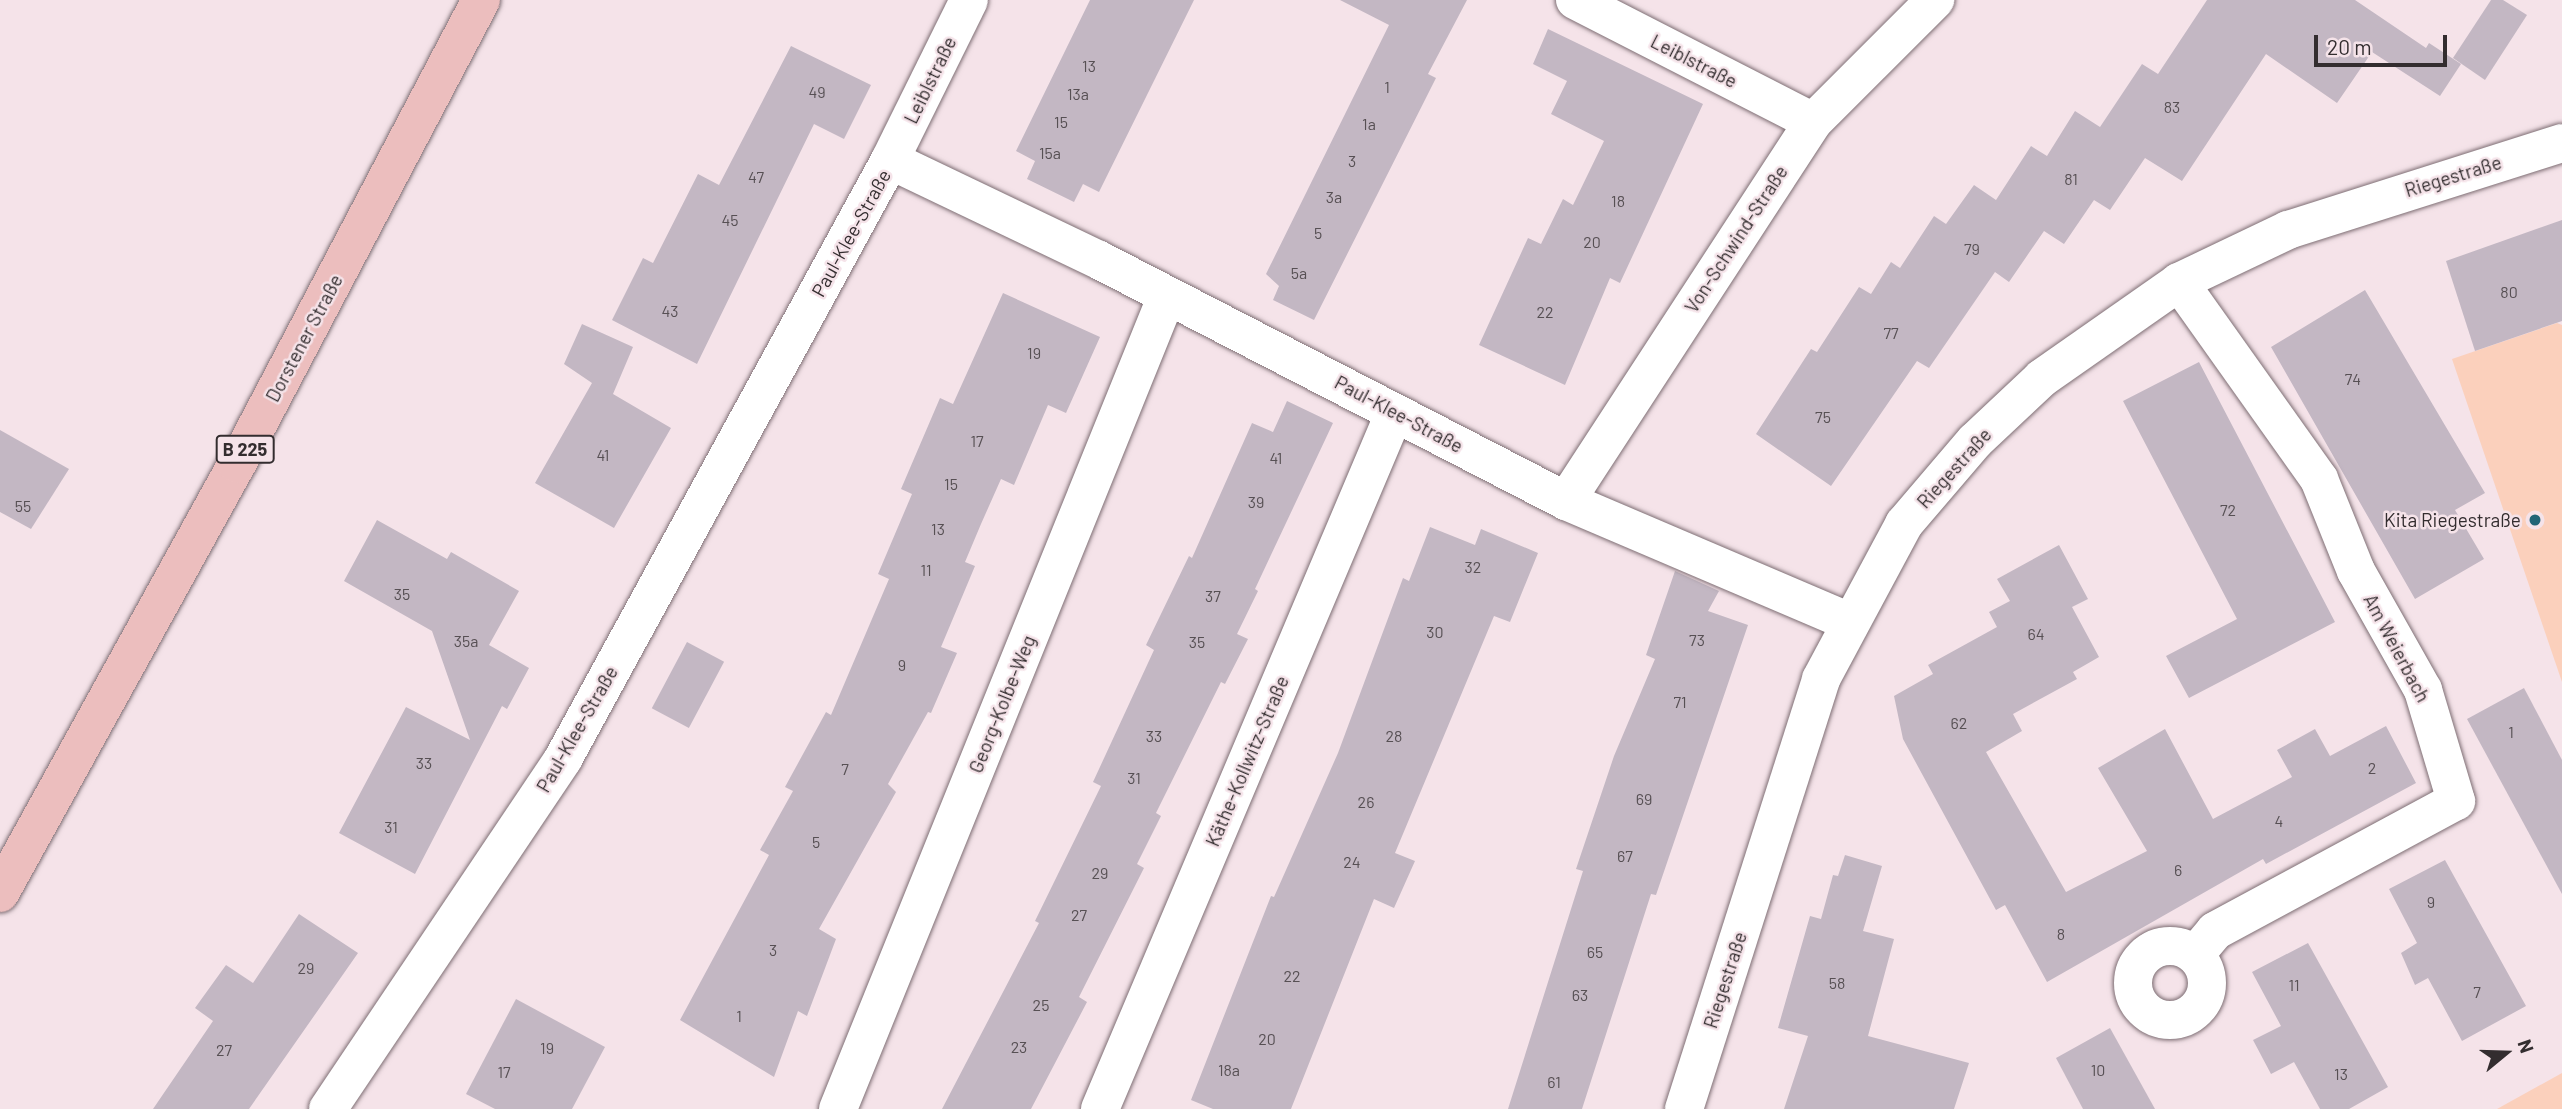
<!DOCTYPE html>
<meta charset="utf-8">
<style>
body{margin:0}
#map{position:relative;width:2562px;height:1109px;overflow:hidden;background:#f5e3e9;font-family:Barlow,sans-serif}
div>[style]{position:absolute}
.green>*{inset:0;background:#fbd0bc}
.building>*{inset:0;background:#c3b7c3;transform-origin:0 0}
.roads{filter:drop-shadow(0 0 2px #7e6e74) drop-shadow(0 0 2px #7e6e74)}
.minor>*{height:38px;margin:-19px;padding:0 19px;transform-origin:19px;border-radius:19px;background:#fff}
.minor>.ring{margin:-19px;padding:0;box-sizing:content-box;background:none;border:38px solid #fff;border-radius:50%}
.primary>*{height:38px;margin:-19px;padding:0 19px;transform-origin:19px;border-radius:19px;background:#ecbebe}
.dots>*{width:19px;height:19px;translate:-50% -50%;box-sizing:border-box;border:4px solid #f5e3e9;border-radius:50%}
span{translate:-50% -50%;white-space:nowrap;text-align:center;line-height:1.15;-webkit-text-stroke:5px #f5e3e9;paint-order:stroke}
.number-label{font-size:16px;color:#575054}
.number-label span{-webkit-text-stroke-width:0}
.shield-label span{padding:2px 5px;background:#f5e3e9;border:2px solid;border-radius:5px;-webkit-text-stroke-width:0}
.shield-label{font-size:18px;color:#332d2f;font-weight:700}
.street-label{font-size:19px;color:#332d2f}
.poi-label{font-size:19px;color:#332d2f}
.right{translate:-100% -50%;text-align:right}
.north{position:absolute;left:2471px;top:1018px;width:70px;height:70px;-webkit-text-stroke:5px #f5e3e9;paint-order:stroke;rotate:71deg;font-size:19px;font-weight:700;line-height:28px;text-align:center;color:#332d2f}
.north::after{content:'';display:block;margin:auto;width:24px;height:32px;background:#332d2f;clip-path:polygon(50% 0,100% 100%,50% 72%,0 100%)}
.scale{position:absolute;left:2314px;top:35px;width:133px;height:32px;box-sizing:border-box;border:4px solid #332d2f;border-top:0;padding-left:9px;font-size:21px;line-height:24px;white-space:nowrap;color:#332d2f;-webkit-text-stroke:5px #f5e3e9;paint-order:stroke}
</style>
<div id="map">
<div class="green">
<div style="clip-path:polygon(2557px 323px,2562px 325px,2562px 682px,2452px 359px)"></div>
<div style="clip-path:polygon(2562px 1073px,2562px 1109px,2497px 1109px)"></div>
</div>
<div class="building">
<div style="clip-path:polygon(1090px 0,1194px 0,1099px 192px,1083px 184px,1074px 202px,1027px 179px,1035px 161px,1016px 151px)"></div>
<div style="clip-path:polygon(1340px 0,1467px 0,1428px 74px,1436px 78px,1314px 320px,1273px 300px,1279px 286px,1266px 274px,1389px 25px)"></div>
<div style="clip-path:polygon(2207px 0,2355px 0,2426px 48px,2429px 43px,2461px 64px,2440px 96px,2372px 52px,2337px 103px,2266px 54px,2182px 181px,2145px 158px,2110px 210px,2094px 200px,2064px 244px,2044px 231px,2009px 282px,1995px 272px,1929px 368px,1917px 361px,1831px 486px,1756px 434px,1811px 349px,1817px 352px,1859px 287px,1871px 294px,1891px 262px,1900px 268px,1934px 216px,1946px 224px,1974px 185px,1996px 200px,2031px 146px,2047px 156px,2075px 111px,2100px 127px,2142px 64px,2158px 74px)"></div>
<div style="clip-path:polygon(2491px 0,2503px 0,2527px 15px,2485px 80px,2453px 58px)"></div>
<div style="clip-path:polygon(1548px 29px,1703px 104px,1620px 283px,1610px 278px,1565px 385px,1479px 345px,1528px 238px,1541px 244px,1563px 199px,1573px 205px,1604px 141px,1551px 114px,1567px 81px,1533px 64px)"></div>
<div style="clip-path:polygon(791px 46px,871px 85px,844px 139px,814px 124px,697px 364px,612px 320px,643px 258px,653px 263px,698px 174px,719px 185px)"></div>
<div style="clip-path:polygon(2562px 220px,2562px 321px,2475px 351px,2446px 261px)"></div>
<div style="clip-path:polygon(2365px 290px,2485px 493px,2455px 510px,2484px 559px,2415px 599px,2271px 347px)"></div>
<div style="clip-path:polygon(1003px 293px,1100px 337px,1066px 413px,1048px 405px,1014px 485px,1001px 479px,981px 524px,965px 562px,975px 566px,941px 647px,957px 653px,931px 713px,928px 712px,888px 784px,896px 792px,819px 929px,836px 939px,807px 1016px,798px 1011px,774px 1077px,680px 1020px,769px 855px,760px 850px,793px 791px,785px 787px,826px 712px,831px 715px,889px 579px,878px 574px,912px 494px,901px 489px,940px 398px,953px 404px)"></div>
<div style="clip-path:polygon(582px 324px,633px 347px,613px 394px,671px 428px,614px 528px,535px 483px,592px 383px,564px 364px)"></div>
<div style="clip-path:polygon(2199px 362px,2335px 622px,2189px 698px,2166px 656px,2237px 619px,2123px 401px)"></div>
<div style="clip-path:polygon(1287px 401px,1333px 423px,1255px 589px,1258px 591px,1237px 634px,1248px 639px,1225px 684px,1221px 682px,1156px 813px,1161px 816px,1137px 864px,1144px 868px,1079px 997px,1087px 1002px,1031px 1109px,942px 1109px,1039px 923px,1035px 921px,1101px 786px,1093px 782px,1154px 650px,1146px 645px,1189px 556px,1192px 558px,1252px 423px,1273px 432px)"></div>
<div style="clip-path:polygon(0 430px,69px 469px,31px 529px,0 512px)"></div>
<div style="clip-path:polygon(377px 520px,447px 559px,451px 552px,519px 591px,489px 645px,529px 668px,507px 709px,502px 706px,415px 874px,339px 833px,406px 707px,470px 740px,432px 631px,344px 581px)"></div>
<div style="clip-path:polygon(1430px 527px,1475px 545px,1481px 529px,1538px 553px,1510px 622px,1494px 616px,1395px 853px,1415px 861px,1394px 908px,1374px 899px,1291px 1109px,1213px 1109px,1191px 1100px,1271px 896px,1274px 897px,1338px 753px,1403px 578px,1409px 581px)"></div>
<div style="clip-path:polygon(2059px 545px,2088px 599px,2072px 607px,2099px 657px,2073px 672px,2077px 679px,2013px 714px,2022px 731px,1986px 752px,2066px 892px,2147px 851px,2098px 768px,2165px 729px,2213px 819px,2292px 777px,2277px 750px,2315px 729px,2330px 756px,2386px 726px,2416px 783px,2266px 864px,2263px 859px,2047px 982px,2005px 905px,1996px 910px,1903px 739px,1894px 696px,1933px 674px,1928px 665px,1997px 627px,1989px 612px,2010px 601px,1997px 579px)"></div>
<div style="clip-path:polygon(1675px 571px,1719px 591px,1708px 611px,1748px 625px,1656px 895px,1651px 894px,1582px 1109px,1508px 1109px,1583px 871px,1576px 869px,1614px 756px,1655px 659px,1646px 655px)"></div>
<div style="left:687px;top:642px;width:42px;height:75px;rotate:28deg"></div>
<div style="clip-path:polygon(2524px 688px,2562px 760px,2562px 894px,2467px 719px)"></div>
<div style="clip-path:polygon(1845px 855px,1882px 866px,1863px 931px,1894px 939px,1868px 1036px,1969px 1063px,1954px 1109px,1784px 1109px,1808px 1036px,1778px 1028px,1810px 916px,1821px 919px,1833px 875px,1838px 876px)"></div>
<div style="clip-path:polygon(2445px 860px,2526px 1006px,2462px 1041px,2428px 978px,2415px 985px,2401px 953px,2417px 943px,2389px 889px)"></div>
<div style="clip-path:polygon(299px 914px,358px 953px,249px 1109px,153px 1109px,213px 1021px,195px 1008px,226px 965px,253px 983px)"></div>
<div style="clip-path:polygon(2308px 943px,2388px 1087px,2349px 1109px,2320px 1109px,2294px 1062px,2271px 1074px,2253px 1040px,2281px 1026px,2252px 972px)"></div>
<div style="clip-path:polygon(516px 999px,605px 1047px,572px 1109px,495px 1109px,466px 1094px)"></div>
<div style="clip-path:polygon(2110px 1028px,2155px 1109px,2083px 1109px,2056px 1058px)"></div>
</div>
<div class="roads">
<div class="minor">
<div style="left:1575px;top:0;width:267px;rotate:27.1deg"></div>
<div style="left:890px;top:160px;width:178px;rotate:-63.7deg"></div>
<div style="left:2179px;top:282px;width:242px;rotate:54.6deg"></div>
<div style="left:2319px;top:479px;width:99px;rotate:68.1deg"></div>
<div style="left:2356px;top:571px;width:137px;rotate:60.6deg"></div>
<div style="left:2423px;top:690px;width:116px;rotate:73.4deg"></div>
<div style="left:2456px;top:801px;width:274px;rotate:151.7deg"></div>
<div style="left:2215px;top:931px;width:31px;rotate:130deg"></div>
<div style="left:1566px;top:501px;width:452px;rotate:-56.9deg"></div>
<div style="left:1813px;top:122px;width:173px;rotate:-45deg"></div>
<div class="ring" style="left:2133px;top:946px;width:36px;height:36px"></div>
<div style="left:328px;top:1109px;width:422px;rotate:-56.1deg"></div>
<div style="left:563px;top:759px;width:682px;rotate:-61.37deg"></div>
<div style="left:890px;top:160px;width:232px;rotate:25.6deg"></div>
<div style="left:1099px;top:260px;width:526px;rotate:27.3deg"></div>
<div style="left:1566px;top:501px;width:308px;rotate:23.1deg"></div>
<div style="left:838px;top:1109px;width:875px;rotate:-67.98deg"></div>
<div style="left:1100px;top:1109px;width:755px;rotate:-67.07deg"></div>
<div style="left:1684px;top:1109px;width:451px;rotate:-72.3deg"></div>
<div style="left:1821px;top:679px;width:176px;rotate:-61.8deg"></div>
<div style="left:1904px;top:524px;width:109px;rotate:-49.5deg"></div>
<div style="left:1975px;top:441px;width:92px;rotate:-43.2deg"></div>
<div style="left:2042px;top:378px;width:167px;rotate:-35deg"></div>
<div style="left:2179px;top:282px;width:121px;rotate:-25.5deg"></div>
<div style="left:2288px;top:230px;width:287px;rotate:-17.6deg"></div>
</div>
<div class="primary">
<div style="left:0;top:893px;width:490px;rotate:-61.1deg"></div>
<div style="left:237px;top:464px;width:524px;rotate:-62.26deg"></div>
</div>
</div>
<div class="dots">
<div style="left:2535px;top:520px;background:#216577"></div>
</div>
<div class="number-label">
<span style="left:1089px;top:66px">13</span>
<span style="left:1387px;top:87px">1</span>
<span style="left:817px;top:92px">49</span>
<span style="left:1078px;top:94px">13a</span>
<span style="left:2172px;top:107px">83</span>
<span style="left:1061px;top:122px">15</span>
<span style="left:1369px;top:124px">1a</span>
<span style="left:1050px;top:153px">15a</span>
<span style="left:1352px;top:161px">3</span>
<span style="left:756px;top:177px">47</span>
<span style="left:2071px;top:179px">81</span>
<span style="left:1334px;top:197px">3a</span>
<span style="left:1618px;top:201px">18</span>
<span style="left:730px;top:220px">45</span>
<span style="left:1318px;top:233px">5</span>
<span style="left:1592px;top:242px">20</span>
<span style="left:1972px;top:249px">79</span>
<span style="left:1299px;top:273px">5a</span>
<span style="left:2509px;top:292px">80</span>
<span style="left:670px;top:311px">43</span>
<span style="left:1545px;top:312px">22</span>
<span style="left:1891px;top:333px">77</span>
<span style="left:1034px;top:353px">19</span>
<span style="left:2353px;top:379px">74</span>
<span style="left:1823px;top:417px">75</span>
<span style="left:977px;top:441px">17</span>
<span style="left:603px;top:455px">41</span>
<span style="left:1276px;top:458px">41</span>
<span style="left:951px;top:484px">15</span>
<span style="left:1256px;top:502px">39</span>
<span style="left:23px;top:506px">55</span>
<span style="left:2228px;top:510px">72</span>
<span style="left:938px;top:529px">13</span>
<span style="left:1473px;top:567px">32</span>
<span style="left:926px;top:570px">11</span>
<span style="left:402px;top:594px">35</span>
<span style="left:1213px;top:596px">37</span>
<span style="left:1435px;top:632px">30</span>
<span style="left:2036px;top:634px">64</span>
<span style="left:1697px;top:640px">73</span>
<span style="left:466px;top:641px">35a</span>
<span style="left:1197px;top:642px">35</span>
<span style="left:902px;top:665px">9</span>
<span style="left:1680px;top:702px">71</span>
<span style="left:1959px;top:723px">62</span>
<span style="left:2511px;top:732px">1</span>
<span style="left:1154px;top:736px">33</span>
<span style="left:1394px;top:736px">28</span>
<span style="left:424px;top:763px">33</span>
<span style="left:2372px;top:768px">2</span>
<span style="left:845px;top:769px">7</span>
<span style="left:1134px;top:778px">31</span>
<span style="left:1644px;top:799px">69</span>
<span style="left:1366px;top:802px">26</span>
<span style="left:2279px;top:821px">4</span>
<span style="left:391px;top:827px">31</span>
<span style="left:816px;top:842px">5</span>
<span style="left:1625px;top:856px">67</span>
<span style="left:1352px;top:862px">24</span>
<span style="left:2178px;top:870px">6</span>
<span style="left:1100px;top:873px">29</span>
<span style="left:2431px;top:902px">9</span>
<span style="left:1079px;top:915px">27</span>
<span style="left:2061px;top:934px">8</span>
<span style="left:773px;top:950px">3</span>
<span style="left:1595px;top:952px">65</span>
<span style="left:306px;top:968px">29</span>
<span style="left:1292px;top:976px">22</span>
<span style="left:1837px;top:983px">58</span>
<span style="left:2294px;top:985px">11</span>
<span style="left:2477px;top:992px">7</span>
<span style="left:1580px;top:995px">63</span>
<span style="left:1041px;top:1005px">25</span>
<span style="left:739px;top:1016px">1</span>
<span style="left:1267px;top:1039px">20</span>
<span style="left:1019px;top:1047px">23</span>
<span style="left:547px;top:1048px">19</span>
<span style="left:224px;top:1050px">27</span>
<span style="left:1229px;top:1070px">18a</span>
<span style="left:2098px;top:1070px">10</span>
<span style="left:504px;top:1072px">17</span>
<span style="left:2341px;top:1074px">13</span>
<span style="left:1554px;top:1082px">61</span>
</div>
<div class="shield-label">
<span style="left:245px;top:449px">B 225</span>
</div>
<div class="street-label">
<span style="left:1694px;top:61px;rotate:27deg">Leiblstraße</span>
<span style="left:930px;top:80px;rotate:-64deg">Leiblstraße</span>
<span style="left:2453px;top:176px;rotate:-17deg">Riegestraße</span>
<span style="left:851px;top:233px;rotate:-61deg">Paul-Klee-Straße</span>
<span style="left:1736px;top:239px;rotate:-57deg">Von-Schwind-Straße</span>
<span style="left:304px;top:338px;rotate:-62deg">Dorstener Straße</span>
<span style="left:1399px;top:414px;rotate:28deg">Paul-Klee-Straße</span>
<span style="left:1954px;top:468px;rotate:-48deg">Riegestraße</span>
<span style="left:2397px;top:648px;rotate:62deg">Am Weierbach</span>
<span style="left:1002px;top:704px;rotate:-68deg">Georg-Kolbe-Weg</span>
<span style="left:577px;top:729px;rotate:-60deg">Paul-Klee-Straße</span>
<span style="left:1247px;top:761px;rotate:-67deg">Käthe-Kollwitz-Straße</span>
<span style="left:1725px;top:980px;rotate:-72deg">Riegestraße</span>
</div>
<div class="poi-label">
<span class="right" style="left:2521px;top:520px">Kita Riegestraße</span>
</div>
<div class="north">N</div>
<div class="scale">20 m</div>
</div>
